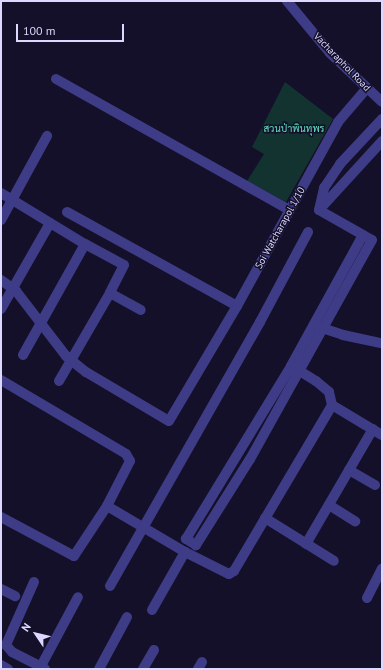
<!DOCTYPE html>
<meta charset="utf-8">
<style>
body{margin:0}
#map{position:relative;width:383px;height:670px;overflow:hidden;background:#141029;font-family:"PT Sans",Sarabun,sans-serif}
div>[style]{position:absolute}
.green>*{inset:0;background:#133331}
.minor>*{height:10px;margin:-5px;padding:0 5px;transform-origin:5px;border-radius:5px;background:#3e3c87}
span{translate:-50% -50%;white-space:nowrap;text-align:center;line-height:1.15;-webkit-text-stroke:3px #141029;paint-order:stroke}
.street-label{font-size:10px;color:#dcd8ff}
.park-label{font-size:10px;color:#63e0c0}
.frame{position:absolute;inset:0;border:2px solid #dcd8ff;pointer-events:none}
.north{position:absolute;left:16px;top:614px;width:40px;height:40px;-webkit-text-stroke:3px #141029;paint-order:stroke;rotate:305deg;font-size:11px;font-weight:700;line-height:16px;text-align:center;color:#dcd8ff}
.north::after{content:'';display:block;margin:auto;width:14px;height:18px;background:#dcd8ff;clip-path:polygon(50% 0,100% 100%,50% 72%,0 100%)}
.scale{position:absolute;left:16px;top:24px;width:108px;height:18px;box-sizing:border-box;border:2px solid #dcd8ff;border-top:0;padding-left:5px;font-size:12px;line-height:14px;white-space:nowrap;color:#dcd8ff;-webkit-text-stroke:3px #141029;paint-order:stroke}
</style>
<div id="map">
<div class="green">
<div style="clip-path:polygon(285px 82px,333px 119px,286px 202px,247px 181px,264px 154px,252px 147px)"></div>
</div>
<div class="minor">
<div style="left:287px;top:1px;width:67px;rotate:50.4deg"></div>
<div style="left:330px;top:53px;width:71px;rotate:43.3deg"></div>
<div style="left:56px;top:79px;width:267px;rotate:29.3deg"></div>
<div style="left:1px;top:193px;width:98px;rotate:31.3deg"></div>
<div style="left:320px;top:209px;width:92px;rotate:-47.6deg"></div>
<div style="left:319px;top:210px;width:51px;rotate:29.6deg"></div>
<div style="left:363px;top:235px;width:10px;rotate:29deg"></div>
<div style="left:372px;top:240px;width:251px;rotate:119.1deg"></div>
<div style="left:250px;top:459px;width:102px;rotate:122.1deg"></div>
<div style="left:196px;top:545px;width:12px;rotate:-149deg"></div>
<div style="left:186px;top:539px;width:202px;rotate:-58.7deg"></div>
<div style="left:291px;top:366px;width:149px;rotate:-61.2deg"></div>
<div style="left:319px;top:210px;width:23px;rotate:-77deg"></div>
<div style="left:324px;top:188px;width:29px;rotate:-56deg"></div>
<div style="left:340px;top:164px;width:62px;rotate:-47deg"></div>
<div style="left:67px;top:212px;width:194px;rotate:28.9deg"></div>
<div style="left:1px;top:220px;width:96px;rotate:-61.3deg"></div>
<div style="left:1px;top:280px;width:19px;rotate:36deg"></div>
<div style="left:16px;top:291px;width:82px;rotate:52.4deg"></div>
<div style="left:66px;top:356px;width:26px;rotate:39deg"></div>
<div style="left:86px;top:372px;width:96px;rotate:30.6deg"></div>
<div style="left:169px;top:421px;width:134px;rotate:-59.4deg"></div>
<div style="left:237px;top:306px;width:210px;rotate:-61.2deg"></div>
<div style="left:338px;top:122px;width:45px;rotate:-49.5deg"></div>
<div style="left:1px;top:309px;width:99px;rotate:-60.3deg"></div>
<div style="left:319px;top:327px;width:25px;rotate:18deg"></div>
<div style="left:343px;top:335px;width:40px;rotate:12deg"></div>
<div style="left:23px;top:355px;width:127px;rotate:-60.8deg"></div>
<div style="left:85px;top:244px;width:44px;rotate:28.3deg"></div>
<div style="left:124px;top:265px;width:31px;rotate:117deg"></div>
<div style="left:295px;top:368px;width:25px;rotate:32deg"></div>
<div style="left:316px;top:381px;width:17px;rotate:40deg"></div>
<div style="left:329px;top:392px;width:13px;rotate:77deg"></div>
<div style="left:332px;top:405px;width:58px;rotate:31deg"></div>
<div style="left:1px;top:380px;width:145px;rotate:30.6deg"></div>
<div style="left:126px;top:454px;width:8px;rotate:60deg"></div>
<div style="left:130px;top:461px;width:51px;rotate:117.1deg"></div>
<div style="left:107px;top:506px;width:60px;rotate:123.4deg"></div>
<div style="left:74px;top:556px;width:83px;rotate:-151.9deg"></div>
<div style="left:59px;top:381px;width:102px;rotate:-59.9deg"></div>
<div style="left:110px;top:293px;width:35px;rotate:29deg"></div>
<div style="left:349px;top:470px;width:30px;rotate:30deg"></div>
<div style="left:329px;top:505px;width:31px;rotate:32deg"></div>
<div style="left:107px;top:506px;width:91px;rotate:30.5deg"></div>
<div style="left:185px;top:552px;width:49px;rotate:26.6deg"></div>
<div style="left:229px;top:574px;width:6px;rotate:-31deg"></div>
<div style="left:234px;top:571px;width:193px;rotate:-59.4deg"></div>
<div style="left:265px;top:518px;width:81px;rotate:31.9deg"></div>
<div style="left:306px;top:544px;width:133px;rotate:-59.8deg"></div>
<div style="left:34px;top:582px;width:69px;rotate:114deg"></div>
<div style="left:6px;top:645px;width:9px;rotate:49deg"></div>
<div style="left:12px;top:652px;width:37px;rotate:27deg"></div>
<div style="left:110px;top:586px;width:304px;rotate:-60.4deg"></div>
<div style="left:260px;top:322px;width:102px;rotate:-61.9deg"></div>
<div style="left:1px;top:589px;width:16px;rotate:27deg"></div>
<div style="left:367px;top:598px;width:33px;rotate:-63deg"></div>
<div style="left:152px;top:610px;width:67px;rotate:-60.4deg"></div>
<div style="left:1px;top:665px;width:8px;rotate:30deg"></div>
<div style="left:41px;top:666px;width:78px;rotate:-61.8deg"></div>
<div style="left:99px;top:669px;width:59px;rotate:-61.7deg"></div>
<div style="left:143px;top:669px;width:22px;rotate:-60deg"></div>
<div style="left:198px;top:669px;width:8px;rotate:-60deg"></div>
</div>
<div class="street-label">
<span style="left:342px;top:62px;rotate:46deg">Vacharaphol Road</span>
<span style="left:280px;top:228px;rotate:-61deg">Soi Watcharapol 1/10</span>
</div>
<div class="park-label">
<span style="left:294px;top:129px">สวนป่าพินทุพร</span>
</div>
<div class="frame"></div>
<div class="north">N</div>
<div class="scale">100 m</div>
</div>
